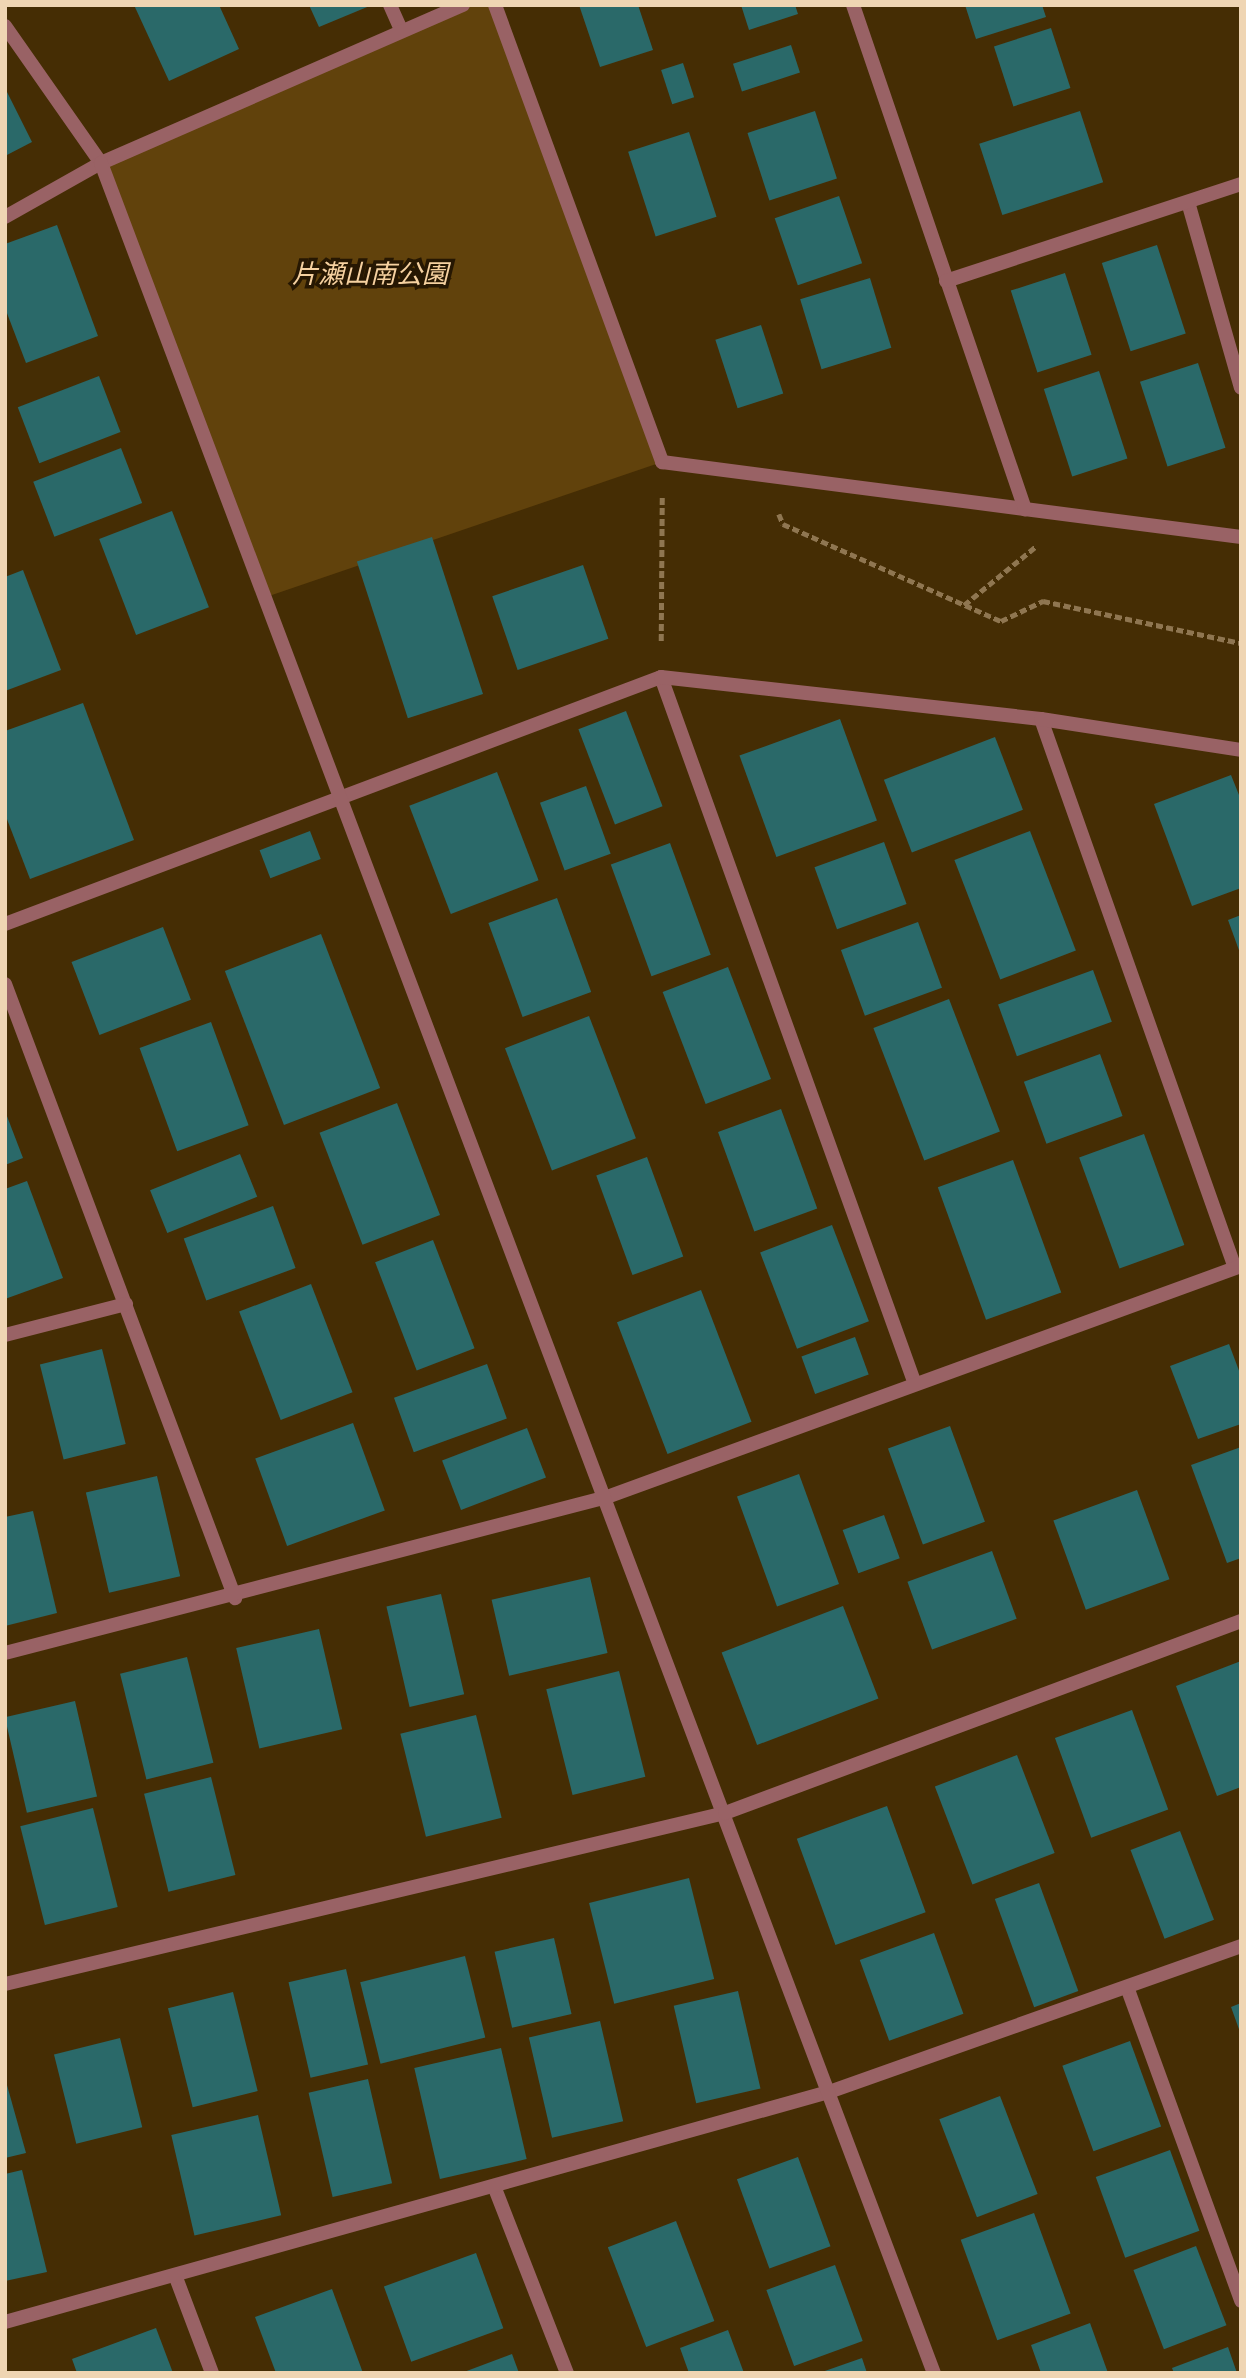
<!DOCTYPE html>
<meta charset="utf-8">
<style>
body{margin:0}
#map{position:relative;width:1246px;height:2378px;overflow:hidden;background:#452d04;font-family:"Zilla Slab","Noto Sans JP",serif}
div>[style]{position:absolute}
.green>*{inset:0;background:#61420c}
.building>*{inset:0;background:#2a6969;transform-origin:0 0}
.path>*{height:4.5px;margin-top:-2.25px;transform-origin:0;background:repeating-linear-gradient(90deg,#8f7651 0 7px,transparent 0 10.5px)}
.service>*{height:14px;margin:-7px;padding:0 7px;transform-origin:7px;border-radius:7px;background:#996265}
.minor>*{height:14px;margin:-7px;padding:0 7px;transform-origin:7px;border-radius:7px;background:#996265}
.tertiary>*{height:14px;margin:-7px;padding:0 7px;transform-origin:7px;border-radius:7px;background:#996265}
span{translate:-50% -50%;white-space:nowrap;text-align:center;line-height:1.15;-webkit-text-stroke:7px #261702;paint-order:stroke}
.park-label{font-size:26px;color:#f6d1a0;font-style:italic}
.frame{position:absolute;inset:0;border:7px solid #efd5b3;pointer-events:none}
</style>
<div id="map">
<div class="green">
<div style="clip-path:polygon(463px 5px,495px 5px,662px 462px,269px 596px,101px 163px)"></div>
</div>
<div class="building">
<div style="clip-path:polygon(134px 5px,219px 5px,239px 49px,169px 81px)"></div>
<div style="clip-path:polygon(309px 5px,372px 5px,319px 27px)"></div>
<div style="clip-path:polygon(579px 5px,638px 5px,653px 50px,600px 67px)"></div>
<div style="clip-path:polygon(741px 5px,795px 5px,798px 14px,749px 30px)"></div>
<div style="clip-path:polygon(965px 5px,1042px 5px,1046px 17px,976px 39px)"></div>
<div style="left:1051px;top:28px;width:63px;height:60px;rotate:72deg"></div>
<div style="left:791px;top:45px;width:29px;height:61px;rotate:72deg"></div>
<div style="left:683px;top:63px;width:36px;height:23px;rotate:72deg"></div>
<div style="clip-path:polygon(5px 88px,32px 142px,5px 156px)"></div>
<div style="left:815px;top:111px;width:71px;height:71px;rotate:72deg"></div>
<div style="left:1080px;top:111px;width:75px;height:106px;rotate:72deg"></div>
<div style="left:689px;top:132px;width:89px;height:64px;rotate:72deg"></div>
<div style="left:839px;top:196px;width:71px;height:68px;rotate:71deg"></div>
<div style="clip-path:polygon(57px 225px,98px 336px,26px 363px,5px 308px,5px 244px)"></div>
<div style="left:1157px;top:245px;width:93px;height:58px;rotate:72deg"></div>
<div style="left:1065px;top:273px;width:86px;height:57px;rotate:72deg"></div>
<div style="left:870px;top:278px;width:73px;height:73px;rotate:73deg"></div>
<div style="left:761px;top:325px;width:72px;height:48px;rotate:72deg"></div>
<div style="left:1198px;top:363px;width:89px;height:61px;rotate:72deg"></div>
<div style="left:1099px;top:371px;width:92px;height:58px;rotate:72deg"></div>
<div style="left:99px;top:376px;width:60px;height:87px;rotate:69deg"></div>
<div style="left:121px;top:448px;width:59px;height:94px;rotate:69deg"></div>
<div style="left:172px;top:511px;width:103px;height:78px;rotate:69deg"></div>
<div style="left:432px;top:537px;width:165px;height:79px;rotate:72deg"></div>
<div style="left:583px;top:565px;width:78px;height:96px;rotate:71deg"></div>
<div style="clip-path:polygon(23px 570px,61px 670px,5px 691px,5px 577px)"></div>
<div style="clip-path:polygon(83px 703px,134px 840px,30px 879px,5px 814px,5px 731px)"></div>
<div style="left:626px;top:711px;width:102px;height:51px;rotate:69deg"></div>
<div style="left:840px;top:719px;width:108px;height:107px;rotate:70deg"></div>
<div style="left:995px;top:737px;width:78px;height:119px;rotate:69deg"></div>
<div style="left:497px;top:772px;width:116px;height:94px;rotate:69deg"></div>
<div style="clip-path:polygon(1231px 775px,1241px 800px,1241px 888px,1192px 906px,1154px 804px)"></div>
<div style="left:586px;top:786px;width:72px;height:49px;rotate:70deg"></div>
<div style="left:310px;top:831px;width:30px;height:54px;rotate:69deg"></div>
<div style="left:1030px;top:831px;width:128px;height:81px;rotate:69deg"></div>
<div style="left:884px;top:842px;width:66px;height:74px;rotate:70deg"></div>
<div style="left:670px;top:843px;width:119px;height:63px;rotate:70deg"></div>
<div style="left:557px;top:898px;width:100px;height:73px;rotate:70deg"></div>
<div style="clip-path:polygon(1241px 915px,1241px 953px,1240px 953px,1228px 920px)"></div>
<div style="left:918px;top:922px;width:70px;height:82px;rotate:70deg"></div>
<div style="left:163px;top:927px;width:78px;height:98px;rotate:69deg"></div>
<div style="left:321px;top:934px;width:165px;height:103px;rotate:69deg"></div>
<div style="left:728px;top:967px;width:120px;height:70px;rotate:69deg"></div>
<div style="left:1093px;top:970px;width:55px;height:101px;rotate:70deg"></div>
<div style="left:949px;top:999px;width:142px;height:81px;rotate:69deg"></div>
<div style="left:589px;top:1016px;width:131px;height:90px;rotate:69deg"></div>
<div style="left:211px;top:1022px;width:110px;height:76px;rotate:70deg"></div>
<div style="left:1100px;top:1054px;width:66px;height:81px;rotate:70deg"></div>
<div style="left:397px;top:1103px;width:120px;height:83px;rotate:69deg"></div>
<div style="left:781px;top:1109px;width:106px;height:67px;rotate:70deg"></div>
<div style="clip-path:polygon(5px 1111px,23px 1158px,5px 1165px)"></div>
<div style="left:1144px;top:1134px;width:118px;height:69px;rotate:70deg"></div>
<div style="left:240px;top:1154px;width:46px;height:97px;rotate:68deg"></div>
<div style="left:647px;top:1157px;width:106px;height:54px;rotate:70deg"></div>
<div style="left:1013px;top:1160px;width:141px;height:80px;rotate:70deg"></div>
<div style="clip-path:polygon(27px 1181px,63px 1278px,5px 1299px,5px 1189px)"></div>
<div style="left:273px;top:1206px;width:66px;height:95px;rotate:70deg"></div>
<div style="left:832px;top:1225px;width:103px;height:77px;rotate:69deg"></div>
<div style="left:433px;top:1240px;width:116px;height:62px;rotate:69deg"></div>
<div style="left:311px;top:1284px;width:116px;height:77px;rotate:69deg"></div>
<div style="left:701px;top:1290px;width:141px;height:90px;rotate:69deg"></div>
<div style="left:855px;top:1337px;width:40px;height:57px;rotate:70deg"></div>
<div style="clip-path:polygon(1229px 1344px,1241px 1376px,1241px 1424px,1198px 1439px,1170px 1366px)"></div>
<div style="left:102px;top:1349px;width:98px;height:64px;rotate:76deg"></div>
<div style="left:487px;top:1364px;width:58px;height:99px;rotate:70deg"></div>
<div style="left:353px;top:1423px;width:93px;height:104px;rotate:70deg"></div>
<div style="left:950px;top:1426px;width:102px;height:66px;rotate:70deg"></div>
<div style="left:527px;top:1428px;width:53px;height:91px;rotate:69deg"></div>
<div style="clip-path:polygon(1241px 1447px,1241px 1558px,1227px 1563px,1191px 1465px)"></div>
<div style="left:799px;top:1474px;width:117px;height:66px;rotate:70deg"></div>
<div style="left:157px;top:1476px;width:103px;height:73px;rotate:77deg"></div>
<div style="left:1137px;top:1490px;width:95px;height:89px;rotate:70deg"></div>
<div style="clip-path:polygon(33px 1511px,57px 1613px,5px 1626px,5px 1517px)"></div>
<div style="left:884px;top:1515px;width:46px;height:44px;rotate:70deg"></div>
<div style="left:992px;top:1551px;width:72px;height:90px;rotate:70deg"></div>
<div style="left:590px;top:1577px;width:78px;height:101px;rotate:77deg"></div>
<div style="left:441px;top:1594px;width:103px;height:56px;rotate:77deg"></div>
<div style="left:843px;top:1606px;width:99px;height:130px;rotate:69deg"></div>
<div style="left:319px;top:1629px;width:103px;height:85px;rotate:77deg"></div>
<div style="left:187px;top:1657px;width:109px;height:69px;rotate:76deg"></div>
<div style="clip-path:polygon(1241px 1661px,1241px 1787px,1217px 1796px,1176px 1686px)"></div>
<div style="left:619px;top:1671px;width:109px;height:75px;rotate:76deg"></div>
<div style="left:75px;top:1701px;width:98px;height:72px;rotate:77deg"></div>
<div style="left:1132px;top:1710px;width:106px;height:82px;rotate:70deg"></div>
<div style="left:476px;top:1715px;width:106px;height:78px;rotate:76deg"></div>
<div style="left:1017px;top:1755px;width:105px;height:88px;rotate:69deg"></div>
<div style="left:211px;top:1777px;width:101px;height:69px;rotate:76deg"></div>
<div style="left:887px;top:1806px;width:113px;height:96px;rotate:70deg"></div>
<div style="left:93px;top:1808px;width:102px;height:75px;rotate:76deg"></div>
<div style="left:1180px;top:1831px;width:95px;height:53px;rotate:69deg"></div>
<div style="left:689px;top:1878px;width:104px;height:103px;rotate:76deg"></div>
<div style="left:1039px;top:1883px;width:115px;height:47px;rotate:70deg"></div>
<div style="left:934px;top:1933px;width:86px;height:79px;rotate:70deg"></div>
<div style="left:554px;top:1938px;width:78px;height:61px;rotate:77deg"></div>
<div style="left:465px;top:1956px;width:84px;height:108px;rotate:76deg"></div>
<div style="left:346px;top:1969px;width:98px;height:59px;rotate:77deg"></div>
<div style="left:738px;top:1991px;width:100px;height:66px;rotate:77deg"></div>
<div style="left:233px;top:1992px;width:102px;height:67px;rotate:76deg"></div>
<div style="clip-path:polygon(1241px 2003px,1241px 2032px,1240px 2032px,1231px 2007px)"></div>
<div style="left:600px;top:2021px;width:103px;height:73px;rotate:77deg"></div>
<div style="left:120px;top:2038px;width:92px;height:68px;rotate:76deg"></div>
<div style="left:1130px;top:2041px;width:91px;height:72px;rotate:70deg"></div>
<div style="left:501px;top:2048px;width:114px;height:89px;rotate:77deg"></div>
<div style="clip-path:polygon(5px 2078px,26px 2153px,5px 2158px)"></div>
<div style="left:368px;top:2079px;width:107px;height:61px;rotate:77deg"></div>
<div style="left:1000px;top:2096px;width:105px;height:65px;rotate:69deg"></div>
<div style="left:258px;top:2115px;width:103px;height:89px;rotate:77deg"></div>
<div style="left:1170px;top:2150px;width:86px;height:79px;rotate:70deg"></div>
<div style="left:798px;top:2157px;width:95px;height:65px;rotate:70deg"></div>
<div style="clip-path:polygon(22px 2170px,47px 2272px,5px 2281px,5px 2174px)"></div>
<div style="left:1034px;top:2213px;width:107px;height:78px;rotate:70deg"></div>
<div style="left:676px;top:2221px;width:107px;height:73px;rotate:69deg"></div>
<div style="left:1196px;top:2246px;width:85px;height:67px;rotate:69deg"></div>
<div style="left:476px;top:2253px;width:80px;height:98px;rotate:70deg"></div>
<div style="left:835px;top:2265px;width:81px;height:73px;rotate:70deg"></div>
<div style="clip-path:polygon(332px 2289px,363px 2373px,276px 2373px,255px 2317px)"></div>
<div style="clip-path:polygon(1090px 2323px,1108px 2373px,1041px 2373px,1031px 2345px)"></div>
<div style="clip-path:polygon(156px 2328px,173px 2373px,77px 2373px,72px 2359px)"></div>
<div style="clip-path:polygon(728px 2330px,744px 2373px,689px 2373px,680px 2348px)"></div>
<div style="clip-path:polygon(1228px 2347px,1237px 2373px,1174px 2373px,1172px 2368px)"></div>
<div style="clip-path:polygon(512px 2354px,519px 2373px,464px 2373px,464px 2372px)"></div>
<div style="clip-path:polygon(862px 2358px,867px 2373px,822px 2373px,822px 2372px)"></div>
</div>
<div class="path">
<div style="left:779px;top:514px;width:11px;rotate:68deg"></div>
<div style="left:783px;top:524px;width:239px;rotate:24deg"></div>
<div style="left:1001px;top:621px;width:47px;rotate:-25.5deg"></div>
<div style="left:1043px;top:601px;width:202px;rotate:12deg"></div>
<div style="left:964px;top:605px;width:92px;rotate:-39.2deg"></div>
<div style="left:661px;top:641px;width:145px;rotate:-89.6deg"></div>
</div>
<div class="service">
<div style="left:390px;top:5px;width:27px;rotate:66deg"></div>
</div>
<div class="minor">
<div style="left:495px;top:5px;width:487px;rotate:69.9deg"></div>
<div style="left:662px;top:462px;width:584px;rotate:7.38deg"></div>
<div style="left:853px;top:5px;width:533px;rotate:71.16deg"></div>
<div style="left:5px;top:26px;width:167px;rotate:55deg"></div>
<div style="left:1188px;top:202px;width:193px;rotate:74.1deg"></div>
<div style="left:5px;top:217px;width:110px;rotate:-29.4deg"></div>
<div style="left:101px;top:163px;width:395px;rotate:-23.6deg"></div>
<div style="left:946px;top:281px;width:311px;rotate:-18.2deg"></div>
<div style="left:661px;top:677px;width:751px;rotate:70.24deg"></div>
<div style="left:1041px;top:719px;width:582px;rotate:70.54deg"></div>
<div style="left:5px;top:924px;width:701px;rotate:-20.63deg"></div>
<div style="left:661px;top:677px;width:382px;rotate:6.3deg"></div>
<div style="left:1041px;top:719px;width:202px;rotate:8.8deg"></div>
<div style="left:5px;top:984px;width:656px;rotate:69.46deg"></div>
<div style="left:5px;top:1335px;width:125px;rotate:-14.4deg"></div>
<div style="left:5px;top:1653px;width:622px;rotate:-14.53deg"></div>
<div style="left:607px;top:1497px;width:675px;rotate:-20.02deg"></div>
<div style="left:1127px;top:1987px;width:334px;rotate:70deg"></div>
<div style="left:494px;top:2186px;width:201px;rotate:68.7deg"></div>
<div style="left:175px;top:2275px;width:105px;rotate:69.3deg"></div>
<div style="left:5px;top:2322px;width:855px;rotate:-15.6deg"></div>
<div style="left:829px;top:2092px;width:437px;rotate:-19.5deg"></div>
</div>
<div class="tertiary">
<div style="left:101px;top:163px;width:2362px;rotate:69.35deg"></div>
<div style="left:5px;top:1984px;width:740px;rotate:-13.36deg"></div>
<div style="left:725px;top:1813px;width:551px;rotate:-20.41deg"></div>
</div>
<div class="park-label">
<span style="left:370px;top:275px">片瀬山南公園</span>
</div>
<div class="frame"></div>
</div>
